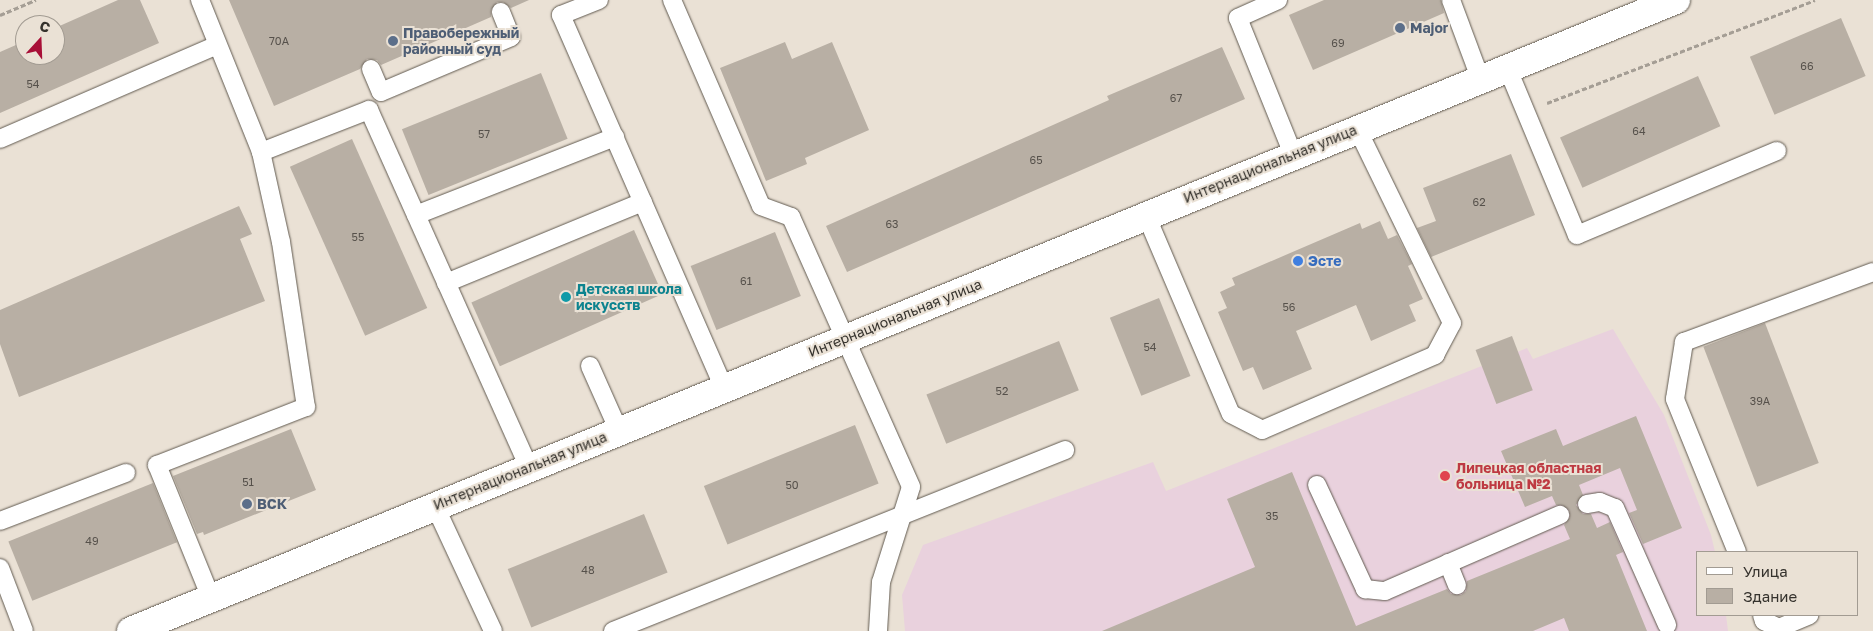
<!DOCTYPE html>
<meta charset="utf-8">
<style>
body{margin:0}
#map{position:relative;width:1873px;height:631px;overflow:hidden;background:#eae1d5;font-family:"Golos Text",sans-serif}
div>[style]{position:absolute}
.medical>*{inset:0;background:#e9d1dd}
.building>*{inset:0;background:#b8afa4;transform-origin:0 0}
.path>*{height:3px;margin-top:-1.5px;transform-origin:0;background:repeating-linear-gradient(90deg,#a59e95 0 5px,transparent 0 7.5px)}
.roads{filter:drop-shadow(0 0 1px #615a50) drop-shadow(0 0 1px #615a50)}
.lane>*{height:18px;margin:-9px;padding:0 9px;transform-origin:9px;border-radius:9px;background:#fff}
.street>*{height:28px;margin:-14px;padding:0 14px;transform-origin:14px;border-radius:14px;background:#fff}
.dots>*{width:14px;height:14px;translate:-50% -50%;box-sizing:border-box;border:2px solid #eae1d5;border-radius:50%}
span{translate:-50% -50%;white-space:nowrap;text-align:center;line-height:1.15;-webkit-text-stroke:4px #eae1d5;paint-order:stroke}
.number-label{font-size:11px;color:#56514b}
.number-label span{-webkit-text-stroke-width:0}
.service-label{font-size:14px;color:#4e5e75;font-weight:700}
.left{translate:0 -50%;text-align:left}
.street-label{font-size:14px;color:#35322d}
.shop-label{font-size:14px;color:#366cbe;font-weight:700}
.culture-label{font-size:14px;color:#0d838f;font-weight:700}
.health-label{font-size:14px;color:#be3a42;font-weight:700}
.legend{position:absolute;left:1696px;top:551px;width:162px;height:65px;box-sizing:border-box;background:#eae1d5;border:1px solid #a29b92;margin:0;padding:6px 9px;list-style:none;font-size:15px;color:#35322d}
.legend li{display:flex;align-items:center;gap:10px;height:25px}
.legend b{width:25px;border:1px solid #a29b92}
.north{position:absolute;left:15px;top:15px;width:50px;height:50px;box-sizing:border-box;background:#eae1d5;border:1px solid #a29b92;border-radius:50%;rotate:20deg;font-size:14px;font-weight:700;line-height:20px;text-align:center;color:#35322d}
.north::after{content:'';display:block;margin:auto;width:18px;height:22px;background:#a80f37;clip-path:polygon(50% 0,100% 100%,50% 72%,0 100%)}
</style>
<div id="map">
<div class="medical">
<div style="clip-path:polygon(1613px 329px,1664px 415px,1711px 535px,1715px 552px,1697px 552px,1697px 615px,1726px 615px,1728px 631px,905px 631px,902px 595px,923px 545px,1153px 462px,1166px 491px,1527px 348px,1533px 359px)"></div>
</div>
<div class="building">
<div style="clip-path:polygon(118px 0,140px 0,159px 43px,0 113px,0 52px,25px 41px,25px 55px,55px 55px,55px 28px)"></div>
<div style="clip-path:polygon(229px 0,529px 0,511px 8px,503px 2px,497px 2px,491px 10px,491px 17px,381px 65px,377px 60px,367px 59px,360px 69px,274px 106px)"></div>
<div style="clip-path:polygon(1324px 0,1441px 0,1444px 13px,1313px 70px,1289px 15px)"></div>
<div style="left:1841px;top:18px;width:63px;height:99px;rotate:67deg"></div>
<div style="clip-path:polygon(785px 42px,792px 59px,832px 42px,869px 130px,805px 158px,807px 164px,766px 181px,720px 68px)"></div>
<div style="clip-path:polygon(1222px 47px,1245px 99px,847px 272px,826px 226px,1109px 100px,1107px 96px)"></div>
<div style="left:541px;top:73px;width:71px;height:150px;rotate:68deg"></div>
<div style="left:1698px;top:76px;width:55px;height:151px;rotate:66deg"></div>
<div style="left:352px;top:139px;width:185px;height:68px;rotate:66deg"></div>
<div style="clip-path:polygon(1511px 154px,1535px 215px,1431px 257px,1417px 228px,1436px 221px,1423px 188px)"></div>
<div style="clip-path:polygon(239px 206px,252px 234px,240px 239px,265px 301px,19px 397px,0 344px,0 310px)"></div>
<div style="clip-path:polygon(1380px 221px,1388px 239px,1397px 235px,1412px 264px,1408px 266px,1423px 299px,1409px 305px,1416px 321px,1371px 341px,1356px 305px,1296px 331px,1312px 369px,1263px 390px,1253px 367px,1243px 371px,1218px 312px,1227px 308px,1220px 292px,1235px 285px,1232px 278px,1360px 223px,1362px 229px)"></div>
<div style="left:634px;top:230px;width:70px;height:178px;rotate:66deg"></div>
<div style="left:775px;top:232px;width:69px;height:91px;rotate:68deg"></div>
<div style="left:1159px;top:298px;width:84px;height:53px;rotate:68deg"></div>
<div style="left:1765px;top:323px;width:150px;height:66px;rotate:69deg"></div>
<div style="left:1512px;top:336px;width:58px;height:39px;rotate:69deg"></div>
<div style="left:1059px;top:341px;width:53px;height:143px;rotate:68deg"></div>
<div style="clip-path:polygon(1636px 416px,1682px 528px,1643px 544px,1629px 513px,1637px 510px,1620px 468px,1579px 485px,1583px 495px,1576px 505px,1583px 514px,1591px 514px,1597px 528px,1610px 522px,1623px 552px,1616px 555px,1647px 631px,1569px 631px,1564px 618px,1533px 631px,1102px 631px,1255px 567px,1227px 499px,1292px 472px,1356px 626px,1447px 589px,1451px 594px,1461px 595px,1466px 591px,1467px 581px,1570px 539px,1564px 525px,1570px 517px,1569px 510px,1562px 505px,1556px 505px,1552px 496px,1525px 507px,1501px 451px,1556px 429px,1563px 446px)"></div>
<div style="left:855px;top:425px;width:63px;height:163px;rotate:68deg"></div>
<div style="clip-path:polygon(291px 429px,316px 490px,204px 535px,203px 532px,197px 534px,173px 476px)"></div>
<div style="left:153px;top:483px;width:64px;height:156px;rotate:68deg"></div>
<div style="left:644px;top:514px;width:63px;height:147px;rotate:68deg"></div>
</div>
<div class="path">
<div style="left:0;top:15px;width:39px;rotate:-23deg"></div>
<div style="left:1547px;top:103px;width:287px;rotate:-21deg"></div>
</div>
<div class="roads">
<div class="lane">
<div style="left:200px;top:0;width:164px;rotate:68.1deg"></div>
<div style="left:261px;top:152px;width:92px;rotate:77.5deg"></div>
<div style="left:281px;top:242px;width:167px;rotate:81.4deg"></div>
<div style="left:306px;top:407px;width:160px;rotate:158.7deg"></div>
<div style="left:157px;top:465px;width:144px;rotate:67.9deg"></div>
<div style="left:599px;top:0;width:41px;rotate:158.5deg"></div>
<div style="left:561px;top:15px;width:407px;rotate:66.4deg"></div>
<div style="left:672px;top:0;width:224px;rotate:66.6deg"></div>
<div style="left:761px;top:206px;width:32px;rotate:20deg"></div>
<div style="left:791px;top:217px;width:295px;rotate:66deg"></div>
<div style="left:911px;top:487px;width:100px;rotate:107.5deg"></div>
<div style="left:881px;top:582px;width:49px;rotate:93.5deg"></div>
<div style="left:1278px;top:0;width:44px;rotate:155.8deg"></div>
<div style="left:1238px;top:18px;width:147px;rotate:68deg"></div>
<div style="left:1451px;top:0;width:83px;rotate:69.6deg"></div>
<div style="left:1507px;top:67px;width:182px;rotate:67.4deg"></div>
<div style="left:1577px;top:235px;width:217px;rotate:-22.8deg"></div>
<div style="left:371px;top:69px;width:25px;rotate:67deg"></div>
<div style="left:381px;top:92px;width:141px;rotate:-22.9deg"></div>
<div style="left:511px;top:37px;width:27px;rotate:-112deg"></div>
<div style="left:0;top:139px;width:236px;rotate:-23.4deg"></div>
<div style="left:261px;top:152px;width:116px;rotate:-21.3deg"></div>
<div style="left:369px;top:110px;width:392px;rotate:65.9deg"></div>
<div style="left:416px;top:215px;width:214px;rotate:-21.4deg"></div>
<div style="left:1146px;top:215px;width:216px;rotate:66.9deg"></div>
<div style="left:1231px;top:414px;width:35px;rotate:27deg"></div>
<div style="left:1262px;top:430px;width:189px;rotate:-23.4deg"></div>
<div style="left:1435px;top:355px;width:36px;rotate:-62deg"></div>
<div style="left:1452px;top:323px;width:217px;rotate:-116deg"></div>
<div style="left:446px;top:283px;width:213px;rotate:-22.4deg"></div>
<div style="left:590px;top:366px;width:71px;rotate:66deg"></div>
<div style="left:1317px;top:485px;width:115px;rotate:65.2deg"></div>
<div style="left:1365px;top:589px;width:20px;rotate:6deg"></div>
<div style="left:1385px;top:591px;width:191px;rotate:-23.5deg"></div>
<div style="left:1587px;top:504px;width:13px;rotate:-9deg"></div>
<div style="left:1600px;top:502px;width:16px;rotate:22deg"></div>
<div style="left:1615px;top:508px;width:128px;rotate:66deg"></div>
<div style="left:435px;top:506px;width:138px;rotate:65.1deg"></div>
<div style="left:0;top:521px;width:135px;rotate:-20.9deg"></div>
<div style="left:1737px;top:552px;width:165px;rotate:-112.1deg"></div>
<div style="left:1675px;top:399px;width:58px;rotate:-81deg"></div>
<div style="left:1684px;top:342px;width:202px;rotate:-20.3deg"></div>
<div style="left:1448px;top:563px;width:24px;rotate:68deg"></div>
<div style="left:0;top:568px;width:67px;rotate:69.1deg"></div>
<div style="left:1762px;top:615px;width:6px;rotate:72deg"></div>
<div style="left:1764px;top:621px;width:17px;rotate:25deg"></div>
<div style="left:1779px;top:628px;width:33px;rotate:-23deg"></div>
<div style="left:613px;top:631px;width:487px;rotate:-21.8deg"></div>
</div>
<div class="street">
<div style="left:131px;top:631px;width:1669px;rotate:-22.22deg"></div>
</div>
</div>
<div class="dots">
<div style="left:1400px;top:28px;background:#5c6f8a"></div>
<div style="left:393px;top:41px;background:#5c6f8a"></div>
<div style="left:1298px;top:261px;background:#3f7fe0"></div>
<div style="left:566px;top:297px;background:#0f9aa8"></div>
<div style="left:1445px;top:476px;background:#e0444e"></div>
<div style="left:247px;top:504px;background:#5c6f8a"></div>
</div>
<div class="number-label">
<span style="left:279px;top:41px">70А</span>
<span style="left:1338px;top:43px">69</span>
<span style="left:1807px;top:66px">66</span>
<span style="left:33px;top:84px">54</span>
<span style="left:1176px;top:98px">67</span>
<span style="left:1639px;top:131px">64</span>
<span style="left:484px;top:134px">57</span>
<span style="left:1036px;top:160px">65</span>
<span style="left:1479px;top:202px">62</span>
<span style="left:892px;top:224px">63</span>
<span style="left:358px;top:237px">55</span>
<span style="left:746px;top:281px">61</span>
<span style="left:1289px;top:307px">56</span>
<span style="left:1150px;top:347px">54</span>
<span style="left:1002px;top:391px">52</span>
<span style="left:1760px;top:401px">39А</span>
<span style="left:248px;top:482px">51</span>
<span style="left:792px;top:485px">50</span>
<span style="left:1272px;top:516px">35</span>
<span style="left:92px;top:541px">49</span>
<span style="left:588px;top:570px">48</span>
</div>
<div class="service-label">
<span class="left" style="left:1410px;top:28px">Major</span>
<span class="left" style="left:403px;top:41px">Правобережный<br>районный суд</span>
<span class="left" style="left:257px;top:504px">ВСК</span>
</div>
<div class="street-label">
<span style="left:1270px;top:164px;rotate:-22deg">Интернациональная улица</span>
<span style="left:895px;top:318px;rotate:-22deg">Интернациональная улица</span>
<span style="left:520px;top:471px;rotate:-22deg">Интернациональная улица</span>
</div>
<div class="shop-label">
<span class="left" style="left:1308px;top:261px">Эсте</span>
</div>
<div class="culture-label">
<span class="left" style="left:576px;top:297px">Детская школа<br>искусств</span>
</div>
<div class="health-label">
<span class="left" style="left:1456px;top:476px">Липецкая областная<br>больница №2</span>
</div>
<ul class="legend">
<li><b style="height:6px;background:#fff"></b>Улица</li>
<li><b style="height:14px;background:#b8afa4"></b>Здание</li>
</ul>
<div class="north">С</div>
</div>
